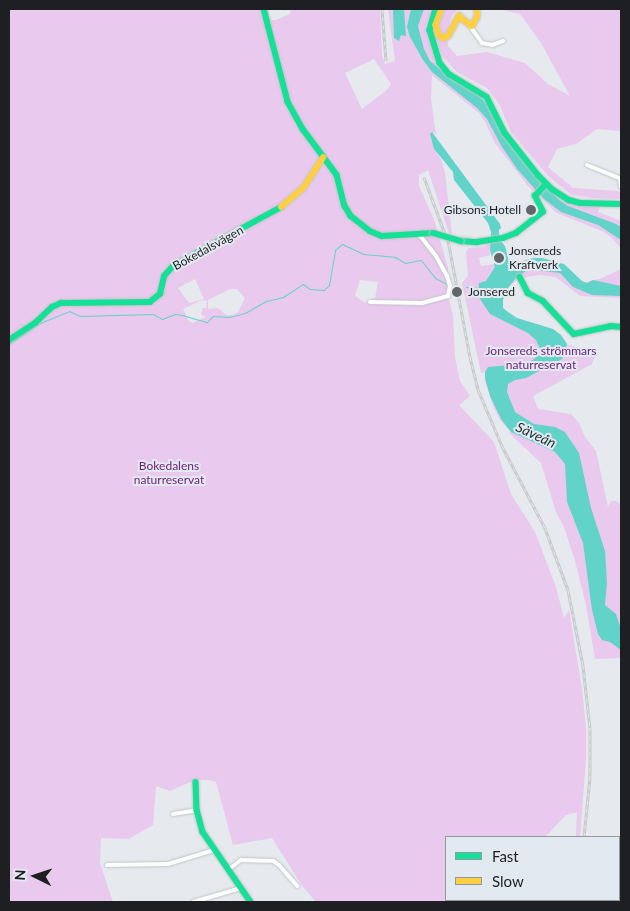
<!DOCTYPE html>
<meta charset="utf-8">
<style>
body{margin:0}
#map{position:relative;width:630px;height:911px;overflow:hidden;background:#e6e9ed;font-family:Lato,sans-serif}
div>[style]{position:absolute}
.green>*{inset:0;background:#e9c9ee}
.water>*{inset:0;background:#62d3c9}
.stream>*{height:1px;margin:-0.5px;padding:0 0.5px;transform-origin:0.5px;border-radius:0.5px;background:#62d3c9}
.roads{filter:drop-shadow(0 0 1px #c3c5c8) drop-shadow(0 0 1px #c3c5c8)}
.street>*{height:4px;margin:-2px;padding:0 2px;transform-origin:2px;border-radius:2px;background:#fbfcfc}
.fast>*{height:5.5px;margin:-2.75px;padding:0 2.75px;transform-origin:2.75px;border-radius:2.75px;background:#16e098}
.slow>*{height:5.5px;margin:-2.75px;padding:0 2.75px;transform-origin:2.75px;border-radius:2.75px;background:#ffcf43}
.rail>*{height:3px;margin-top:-1.5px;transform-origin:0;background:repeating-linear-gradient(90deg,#e3e9f0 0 4px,#c7c8c9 0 8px);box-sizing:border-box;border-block:1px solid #c7c8c9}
.bridges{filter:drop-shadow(0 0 1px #c3c5c8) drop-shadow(0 0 1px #c3c5c8)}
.fast-bridge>*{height:5.5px;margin:-2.75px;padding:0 2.75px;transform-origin:2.75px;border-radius:2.75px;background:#16e098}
.dots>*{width:14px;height:14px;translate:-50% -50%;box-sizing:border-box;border:2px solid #e3e9f0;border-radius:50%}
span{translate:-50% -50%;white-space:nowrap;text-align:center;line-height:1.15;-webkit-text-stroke:4px #e3e9f0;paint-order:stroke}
.poi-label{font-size:12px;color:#1d1f22}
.right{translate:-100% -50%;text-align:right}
.left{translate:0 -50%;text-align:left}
.street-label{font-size:12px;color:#1d1f22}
.park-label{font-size:12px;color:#6f1e75}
.water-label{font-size:14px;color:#18302d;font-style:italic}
.frame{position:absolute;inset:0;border:10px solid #1d1f22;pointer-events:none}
.legend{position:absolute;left:445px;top:836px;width:175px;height:65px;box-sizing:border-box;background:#e3e9f0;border:1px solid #94989e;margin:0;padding:6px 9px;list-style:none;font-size:15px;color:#1d1f22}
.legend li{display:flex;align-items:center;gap:10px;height:25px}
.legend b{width:25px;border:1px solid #94989e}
.north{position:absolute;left:10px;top:851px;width:50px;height:50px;-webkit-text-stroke:4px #e3e9f0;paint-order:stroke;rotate:274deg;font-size:14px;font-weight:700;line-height:20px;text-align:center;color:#1d1f22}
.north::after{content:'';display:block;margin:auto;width:18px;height:22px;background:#1d1f22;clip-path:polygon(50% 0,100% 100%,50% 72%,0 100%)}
</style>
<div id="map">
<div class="green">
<div style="clip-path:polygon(evenodd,9px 9px,268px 9px,271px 20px,276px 20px,290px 14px,291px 9px,380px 9px,382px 55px,385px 64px,395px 61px,388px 9px,433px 9px,429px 25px,436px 62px,440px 69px,451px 79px,485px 99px,504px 137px,549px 191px,569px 203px,600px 207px,598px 212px,621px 221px,621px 248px,611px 237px,602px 231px,557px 213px,528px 186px,495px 143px,485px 122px,479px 113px,432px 75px,431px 99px,436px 135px,433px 132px,434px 149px,441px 159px,445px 173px,452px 234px,449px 233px,428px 170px,419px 175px,419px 186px,435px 222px,448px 268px,447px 292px,453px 315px,455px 357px,460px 381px,470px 396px,459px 405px,494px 442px,511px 494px,535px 532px,556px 587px,564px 618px,569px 610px,582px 689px,586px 727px,586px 759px,580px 837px,576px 837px,577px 812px,566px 815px,545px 837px,446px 837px,446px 900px,483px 900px,481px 902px,316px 902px,303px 887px,272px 838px,233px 845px,216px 782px,209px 780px,195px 780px,170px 791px,156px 786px,153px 825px,129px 839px,101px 838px,100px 863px,113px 902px,9px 902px,9px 9px,374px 59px,391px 84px,388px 89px,362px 109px,345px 73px,374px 59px,9px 9px,195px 279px,204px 299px,189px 303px,178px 288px,195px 279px,9px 9px,360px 280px,378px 282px,375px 298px,365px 303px,355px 296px,360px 280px,9px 9px,230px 289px,237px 289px,245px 298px,238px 312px,233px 315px,226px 315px,218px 308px,208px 309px,208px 300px,230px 289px,9px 9px,202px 300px,207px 301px,206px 308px,203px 308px,201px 315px,206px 317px,192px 323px,188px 320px,183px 309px,202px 300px)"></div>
<div style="clip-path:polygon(440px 9px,458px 9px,452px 16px,447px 32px,448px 46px,457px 56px,487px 52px,525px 63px,548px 84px,570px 96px,541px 43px,520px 14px,498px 9px,621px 9px,621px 131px,597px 129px,576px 144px,557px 149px,548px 167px,573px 188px,617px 191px,621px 193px,621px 199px,593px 198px,572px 195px,549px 177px,511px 132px,499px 104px,487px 88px,457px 72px,443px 57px,435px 38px,434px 27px,435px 17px)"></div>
<div style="clip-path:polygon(491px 242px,490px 255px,479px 258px,481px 266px,495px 264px,496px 267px,538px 259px,582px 283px,602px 278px,621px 269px,621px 298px,580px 296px,556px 277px,540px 275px,519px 278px,507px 289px,500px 300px,503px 314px,565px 344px,596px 353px,592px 364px,533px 396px,538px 409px,571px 414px,579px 423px,585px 437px,596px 451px,608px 507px,611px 501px,616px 501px,620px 504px,621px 658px,595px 659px,586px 605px,575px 561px,564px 527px,556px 512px,541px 463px,509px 433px,510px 431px,500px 420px,493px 406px,485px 381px,485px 372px,481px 373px,462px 283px,468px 276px,466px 252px,469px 248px,484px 247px)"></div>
</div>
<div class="water">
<div style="clip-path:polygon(393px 9px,404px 9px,406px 36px,401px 35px,399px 41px,394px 38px)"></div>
<div style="clip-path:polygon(411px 9px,424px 9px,418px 26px,424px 49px,430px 61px,452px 79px,479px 96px,490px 107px,512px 147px,559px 200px,568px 206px,616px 224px,621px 227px,621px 240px,598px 225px,561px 212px,544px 199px,518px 170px,502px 147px,487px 119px,477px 108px,432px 72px,423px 60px,410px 37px,407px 27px)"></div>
<div style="clip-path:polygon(432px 132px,500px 224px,501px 228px,499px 230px,499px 239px,505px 246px,510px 265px,533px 258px,542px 258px,564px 264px,582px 281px,587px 283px,593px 280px,621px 286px,621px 296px,592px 295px,573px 287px,560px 273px,535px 270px,526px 271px,516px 278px,508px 288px,503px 300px,503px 308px,508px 312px,517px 318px,553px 329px,561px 335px,567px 344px,562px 359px,526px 378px,515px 380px,508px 384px,507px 392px,515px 412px,534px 424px,555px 427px,565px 432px,579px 453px,591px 508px,605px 551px,607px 583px,605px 605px,616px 614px,621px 629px,621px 650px,610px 642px,602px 640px,598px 634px,592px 610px,583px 543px,567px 502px,565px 464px,555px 452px,511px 432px,501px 419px,490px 396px,485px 378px,485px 372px,488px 367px,527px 364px,542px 353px,536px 340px,528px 333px,490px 314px,478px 296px,479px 283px,486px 281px,495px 267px,490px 250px,491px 232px,488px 223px,454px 180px,453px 172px,434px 149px,430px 134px)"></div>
</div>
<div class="stream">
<div style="left:466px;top:287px;width:11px;rotate:5deg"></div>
<div style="left:9px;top:344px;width:37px;rotate:-34deg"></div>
<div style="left:40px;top:323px;width:31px;rotate:-22deg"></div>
<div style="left:69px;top:311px;width:12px;rotate:24deg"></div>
<div style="left:80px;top:316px;width:73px;rotate:-1.6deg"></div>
<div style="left:153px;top:314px;width:10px;rotate:29deg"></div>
<div style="left:162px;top:319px;width:14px;rotate:-21deg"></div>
<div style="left:175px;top:314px;width:7px;rotate:8deg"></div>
<div style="left:182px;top:315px;width:26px;rotate:16deg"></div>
<div style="left:207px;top:322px;width:8px;rotate:-45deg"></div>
<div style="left:213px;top:316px;width:16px;rotate:4deg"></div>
<div style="left:229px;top:317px;width:16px;rotate:-14deg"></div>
<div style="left:245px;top:313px;width:24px;rotate:-30deg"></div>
<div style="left:266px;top:301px;width:17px;rotate:-13deg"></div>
<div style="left:283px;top:297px;width:24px;rotate:-33deg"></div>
<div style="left:303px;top:284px;width:9px;rotate:36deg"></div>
<div style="left:310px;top:289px;width:14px;rotate:4deg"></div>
<div style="left:324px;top:290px;width:7px;rotate:-45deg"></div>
<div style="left:329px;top:285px;width:36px;rotate:-80deg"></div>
<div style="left:335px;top:250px;width:9px;rotate:-41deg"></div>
<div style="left:342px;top:244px;width:23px;rotate:25deg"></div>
<div style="left:363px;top:254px;width:32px;rotate:5deg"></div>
<div style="left:395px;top:257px;width:12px;rotate:31deg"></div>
<div style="left:405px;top:263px;width:16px;rotate:-11deg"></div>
<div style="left:421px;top:260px;width:23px;rotate:52deg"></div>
<div style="left:435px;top:278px;width:13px;rotate:27deg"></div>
</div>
<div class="roads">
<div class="street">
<div style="left:470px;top:26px;width:21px;rotate:55deg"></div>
<div style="left:482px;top:43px;width:10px;rotate:11deg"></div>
<div style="left:492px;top:45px;width:12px;rotate:-20deg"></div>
<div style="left:587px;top:165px;width:35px;rotate:22deg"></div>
<div style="left:620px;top:178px;width:9px;rotate:84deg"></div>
<div style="left:370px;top:302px;width:52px;rotate:1.1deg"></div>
<div style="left:422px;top:303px;width:27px;rotate:-15deg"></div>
<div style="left:448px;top:296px;width:10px;rotate:-79deg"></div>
<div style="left:450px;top:286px;width:10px;rotate:-107deg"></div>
<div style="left:447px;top:276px;width:23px;rotate:-119deg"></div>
<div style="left:436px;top:256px;width:28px;rotate:-128deg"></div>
<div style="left:173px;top:814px;width:24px;rotate:-9deg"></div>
<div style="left:107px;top:865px;width:61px;rotate:-0.9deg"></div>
<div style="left:168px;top:864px;width:48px;rotate:-16.9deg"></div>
<div style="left:229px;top:869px;width:15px;rotate:-37deg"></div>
<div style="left:241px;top:860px;width:32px;rotate:2deg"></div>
<div style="left:273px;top:861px;width:7px;rotate:34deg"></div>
<div style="left:279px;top:865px;width:28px;rotate:49deg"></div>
<div style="left:193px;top:902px;width:50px;rotate:-16.3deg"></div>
<div style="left:512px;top:902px;width:2px;rotate:-63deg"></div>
</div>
<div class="fast">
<div style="left:264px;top:9px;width:96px;rotate:75.5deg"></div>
<div style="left:288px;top:102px;width:31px;rotate:61deg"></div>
<div style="left:303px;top:129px;width:57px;rotate:53.5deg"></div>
<div style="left:337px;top:175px;width:32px;rotate:76deg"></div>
<div style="left:345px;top:206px;width:12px;rotate:59deg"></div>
<div style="left:351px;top:216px;width:24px;rotate:38deg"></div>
<div style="left:370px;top:231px;width:13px;rotate:23deg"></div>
<div style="left:382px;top:236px;width:51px;rotate:-3.4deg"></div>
<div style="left:436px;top:9px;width:22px;rotate:106deg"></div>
<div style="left:430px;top:30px;width:34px;rotate:73deg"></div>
<div style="left:440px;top:63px;width:14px;rotate:51deg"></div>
<div style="left:449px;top:74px;width:44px;rotate:31.2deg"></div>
<div style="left:487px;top:97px;width:40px;rotate:63.4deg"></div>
<div style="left:505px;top:133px;width:53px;rotate:51.8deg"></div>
<div style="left:538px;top:175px;width:20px;rotate:45deg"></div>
<div style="left:552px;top:189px;width:20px;rotate:33deg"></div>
<div style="left:569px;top:200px;width:11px;rotate:15deg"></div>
<div style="left:580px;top:203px;width:41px;rotate:1.4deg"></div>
<div style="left:461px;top:241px;width:16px;rotate:4deg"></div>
<div style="left:477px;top:242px;width:26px;rotate:-9deg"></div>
<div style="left:503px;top:238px;width:14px;rotate:-21deg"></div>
<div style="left:516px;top:233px;width:34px;rotate:-38deg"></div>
<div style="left:543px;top:212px;width:18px;rotate:-117deg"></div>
<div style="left:535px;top:196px;width:16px;rotate:-47deg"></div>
<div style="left:520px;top:277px;width:18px;rotate:63deg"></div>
<div style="left:528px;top:293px;width:17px;rotate:28deg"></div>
<div style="left:543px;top:301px;width:45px;rotate:46.8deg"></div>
<div style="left:574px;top:334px;width:38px;rotate:-12deg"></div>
<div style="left:611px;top:326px;width:10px;rotate:6deg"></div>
<div style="left:9px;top:340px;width:31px;rotate:-33deg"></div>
<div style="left:35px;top:323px;width:23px;rotate:-43deg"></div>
<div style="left:52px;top:307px;width:10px;rotate:-24deg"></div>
<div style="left:61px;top:303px;width:89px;rotate:-0.6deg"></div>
<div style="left:150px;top:302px;width:13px;rotate:-39deg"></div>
<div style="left:160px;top:294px;width:18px;rotate:-77deg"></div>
<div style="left:164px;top:276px;width:13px;rotate:-48deg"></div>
<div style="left:173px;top:266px;width:123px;rotate:-28.6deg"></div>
<div style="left:196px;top:782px;width:28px;rotate:88deg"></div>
<div style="left:197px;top:810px;width:23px;rotate:75deg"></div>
<div style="left:203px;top:832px;width:85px;rotate:55.6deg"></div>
<div style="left:547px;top:902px;width:8px;rotate:-14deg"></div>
</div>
<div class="slow">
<div style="left:442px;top:9px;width:17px;rotate:111deg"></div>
<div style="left:436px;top:25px;width:10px;rotate:73deg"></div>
<div style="left:439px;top:35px;width:6px;rotate:31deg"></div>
<div style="left:444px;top:38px;width:4px;rotate:-27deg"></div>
<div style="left:448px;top:36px;width:23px;rotate:-61deg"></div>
<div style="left:459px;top:16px;width:16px;rotate:38deg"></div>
<div style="left:472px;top:26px;width:10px;rotate:-61deg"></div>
<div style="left:477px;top:17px;width:8px;rotate:-90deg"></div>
<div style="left:281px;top:207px;width:30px;rotate:-41deg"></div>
<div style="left:304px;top:187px;width:35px;rotate:-57deg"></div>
<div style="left:619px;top:890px;width:2px"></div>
</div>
</div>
<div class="rail">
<div style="left:382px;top:9px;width:52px;rotate:85.6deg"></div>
<div style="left:424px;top:177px;width:72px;rotate:69.8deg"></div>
<div style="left:449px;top:245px;width:114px;rotate:79.4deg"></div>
<div style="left:470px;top:357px;width:36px;rotate:76deg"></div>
<div style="left:479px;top:392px;width:59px;rotate:66.9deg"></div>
<div style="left:502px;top:446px;width:93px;rotate:62.3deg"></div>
<div style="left:545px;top:528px;width:66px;rotate:69.6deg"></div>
<div style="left:568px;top:590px;width:77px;rotate:78.8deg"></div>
<div style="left:583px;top:666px;width:62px;rotate:83.6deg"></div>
<div style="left:590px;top:728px;width:49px;rotate:90deg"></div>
<div style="left:590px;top:777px;width:60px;rotate:95.7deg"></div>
<div style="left:574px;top:902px;width:2px;rotate:-90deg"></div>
</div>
<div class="bridges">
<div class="fast-bridge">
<div style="left:433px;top:233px;width:29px;rotate:16deg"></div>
</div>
</div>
<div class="dots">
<div style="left:531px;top:210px;background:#636669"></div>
<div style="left:499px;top:258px;background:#636669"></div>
<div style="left:457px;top:292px;background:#636669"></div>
</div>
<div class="poi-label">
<span class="right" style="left:521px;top:210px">Gibsons Hotell</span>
<span class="left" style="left:509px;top:258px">Jonsereds<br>Kraftverk</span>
<span class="left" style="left:468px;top:292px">Jonsered</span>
</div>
<div class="street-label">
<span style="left:208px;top:248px;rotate:-29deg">Bokedalsvägen</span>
</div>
<div class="park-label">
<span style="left:541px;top:358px">Jonsereds strömmars<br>naturreservat</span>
<span style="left:169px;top:473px">Bokedalens<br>naturreservat</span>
</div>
<div class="water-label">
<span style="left:536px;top:435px;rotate:25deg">Säveån</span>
</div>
<div class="frame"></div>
<ul class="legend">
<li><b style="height:6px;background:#16e098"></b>Fast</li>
<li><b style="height:6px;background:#ffcf43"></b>Slow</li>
</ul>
<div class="north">N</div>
</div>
